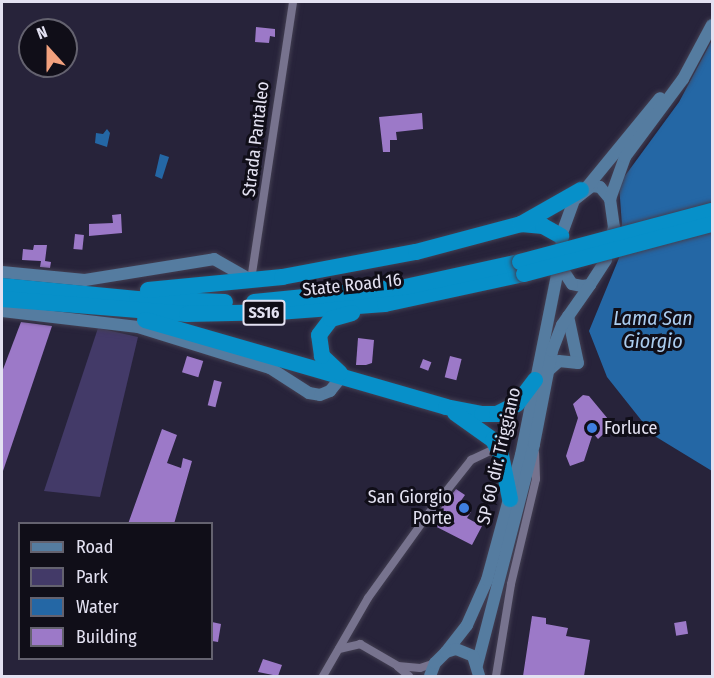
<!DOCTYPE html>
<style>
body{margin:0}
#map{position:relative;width:714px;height:678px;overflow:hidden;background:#27233a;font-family:"Fira Sans Condensed",sans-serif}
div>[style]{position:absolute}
.green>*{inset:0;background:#433a68}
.water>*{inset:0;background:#2467a5}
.building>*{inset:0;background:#9c79c8;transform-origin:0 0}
.roads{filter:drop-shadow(0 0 2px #433f52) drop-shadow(0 0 2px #433f52)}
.street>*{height:8px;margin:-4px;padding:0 4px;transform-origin:4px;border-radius:4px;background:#77738e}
.secondary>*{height:12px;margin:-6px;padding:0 6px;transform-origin:6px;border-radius:6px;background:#557ca0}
.highway>*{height:16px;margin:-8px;padding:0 8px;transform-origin:8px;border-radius:8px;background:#0790c9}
.bridges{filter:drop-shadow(0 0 2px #433f52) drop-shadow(0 0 2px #433f52)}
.highway-bridge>*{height:16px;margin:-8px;padding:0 8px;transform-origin:8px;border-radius:8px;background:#0790c9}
.dots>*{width:16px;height:16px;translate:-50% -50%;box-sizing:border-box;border:3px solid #100e18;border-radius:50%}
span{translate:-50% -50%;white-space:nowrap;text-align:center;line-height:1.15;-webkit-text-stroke:6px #100e18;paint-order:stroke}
.shield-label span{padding:2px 4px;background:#100e18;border:2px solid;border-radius:4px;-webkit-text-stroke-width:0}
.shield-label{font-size:16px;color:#e3e1f1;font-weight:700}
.street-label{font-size:18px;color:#e3e1f1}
.poi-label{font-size:18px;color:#e3e1f1}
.left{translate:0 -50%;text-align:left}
.right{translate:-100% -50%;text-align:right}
.water-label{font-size:20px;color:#abccee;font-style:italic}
.frame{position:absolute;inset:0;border:3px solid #e3e1f1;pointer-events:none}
.legend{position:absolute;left:18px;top:522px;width:195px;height:138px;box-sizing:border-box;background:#100e18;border:2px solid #64626f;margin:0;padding:8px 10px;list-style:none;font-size:18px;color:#e3e1f1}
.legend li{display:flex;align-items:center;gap:12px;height:30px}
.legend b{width:30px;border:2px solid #64626f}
.north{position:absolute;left:18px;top:18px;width:60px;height:60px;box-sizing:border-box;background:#100e18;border:2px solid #64626f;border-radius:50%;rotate:339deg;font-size:16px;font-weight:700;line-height:24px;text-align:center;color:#e3e1f1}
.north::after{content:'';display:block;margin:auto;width:21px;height:27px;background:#f2a17e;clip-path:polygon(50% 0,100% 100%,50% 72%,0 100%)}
</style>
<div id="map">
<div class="green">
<div style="clip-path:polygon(98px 328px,138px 337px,100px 497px,44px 491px)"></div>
</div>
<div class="water">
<div style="clip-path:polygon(712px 40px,712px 471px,653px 435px,607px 377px,589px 331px,619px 258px,622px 226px,619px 184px,679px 102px)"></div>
<div style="clip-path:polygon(107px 129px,110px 133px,107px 147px,95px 143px,96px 133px,103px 134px)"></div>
<div style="clip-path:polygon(160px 154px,169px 157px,162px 179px,155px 176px)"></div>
</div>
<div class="building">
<div style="clip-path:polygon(256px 27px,275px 29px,275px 37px,270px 36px,269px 43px,255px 42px)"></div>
<div style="clip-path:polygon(422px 113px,423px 129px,396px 132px,397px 140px,390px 140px,390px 152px,383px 152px,379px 117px)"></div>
<div style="clip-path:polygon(121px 214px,122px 233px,89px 236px,89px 224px,113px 223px,112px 215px)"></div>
<div style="left:75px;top:234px;width:9px;height:15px;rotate:6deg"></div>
<div style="clip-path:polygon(34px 245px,47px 245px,45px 261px,51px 262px,50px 268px,40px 267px,41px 261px,22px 260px,23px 249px,33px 250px)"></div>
<div style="clip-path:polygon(21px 322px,52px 326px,3px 471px,2px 372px)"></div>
<div style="clip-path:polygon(358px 338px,374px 340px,372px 363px,366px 365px,356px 365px)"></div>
<div style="left:187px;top:356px;width:17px;height:17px;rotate:17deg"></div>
<div style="left:450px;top:356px;width:12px;height:22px;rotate:14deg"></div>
<div style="left:423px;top:359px;width:9px;height:9px;rotate:21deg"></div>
<div style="left:214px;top:380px;width:8px;height:26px;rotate:14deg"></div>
<div style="clip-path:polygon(583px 395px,589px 396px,613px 425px,598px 439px,593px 433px,584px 461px,570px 466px,566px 456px,578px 418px,573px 404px)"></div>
<div style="clip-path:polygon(162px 429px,177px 435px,167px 463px,181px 468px,183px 458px,192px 461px,174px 524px,128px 524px)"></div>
<div style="clip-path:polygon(456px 489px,465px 495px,458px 505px,471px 512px,467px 518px,482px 526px,472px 545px,429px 523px)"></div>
<div style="clip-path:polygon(532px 616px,546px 618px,546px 624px,568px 628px,566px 636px,590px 640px,584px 676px,523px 676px)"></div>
<div style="left:686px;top:621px;width:13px;height:12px;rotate:81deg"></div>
<div style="clip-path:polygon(212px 622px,221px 624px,218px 642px,212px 641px)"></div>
<div style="clip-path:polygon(263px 659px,282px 665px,278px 676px,258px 672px)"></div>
</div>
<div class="roads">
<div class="street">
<div style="left:251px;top:280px;width:281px;rotate:-81.4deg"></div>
<div style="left:339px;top:649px;width:22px;rotate:-13deg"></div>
<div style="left:360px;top:644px;width:44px;rotate:30.1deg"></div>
<div style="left:398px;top:666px;width:22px;rotate:5deg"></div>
<div style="left:420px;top:668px;width:16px;rotate:-18deg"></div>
<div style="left:398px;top:667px;width:14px;rotate:39deg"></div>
<div style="left:323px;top:676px;width:90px;rotate:-60deg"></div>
<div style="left:368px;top:598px;width:105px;rotate:-54.3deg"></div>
<div style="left:429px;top:513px;width:68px;rotate:-51.6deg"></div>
<div style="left:471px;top:460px;width:29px;rotate:-25deg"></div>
<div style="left:496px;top:676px;width:93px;rotate:-80.7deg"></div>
<div style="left:511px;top:584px;width:108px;rotate:-76.6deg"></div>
<div style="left:536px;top:479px;width:26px;rotate:-92deg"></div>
</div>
<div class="secondary">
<div style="left:592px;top:186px;width:8px;rotate:7deg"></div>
<div style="left:600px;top:187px;width:16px;rotate:50deg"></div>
<div style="left:610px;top:199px;width:28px;rotate:82deg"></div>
<div style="left:614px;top:227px;width:34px;rotate:104deg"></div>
<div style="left:606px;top:260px;width:30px;rotate:123deg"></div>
<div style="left:590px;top:285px;width:8px;rotate:173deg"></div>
<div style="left:582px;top:286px;width:10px;rotate:-169deg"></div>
<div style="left:572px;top:284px;width:17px;rotate:-123deg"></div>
<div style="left:563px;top:270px;width:34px;rotate:-93deg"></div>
<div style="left:561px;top:236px;width:38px;rotate:-70deg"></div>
<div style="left:574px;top:200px;width:23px;rotate:-38deg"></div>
<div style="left:587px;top:187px;width:115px;rotate:-50.6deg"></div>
<div style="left:610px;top:199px;width:45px;rotate:-70.3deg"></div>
<div style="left:625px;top:157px;width:97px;rotate:-53.4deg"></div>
<div style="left:683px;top:79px;width:61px;rotate:-61.8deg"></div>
<div style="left:2px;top:272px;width:83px;rotate:5.5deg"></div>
<div style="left:85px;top:280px;width:131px;rotate:-9.2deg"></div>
<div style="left:214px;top:259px;width:43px;rotate:29.6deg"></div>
<div style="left:2px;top:311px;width:137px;rotate:6.7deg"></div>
<div style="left:138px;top:327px;width:138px;rotate:17.3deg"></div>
<div style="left:270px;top:368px;width:46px;rotate:32.7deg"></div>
<div style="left:309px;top:393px;width:11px;rotate:10deg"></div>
<div style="left:320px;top:395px;width:11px;rotate:-22deg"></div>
<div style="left:330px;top:391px;width:21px;rotate:-51deg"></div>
<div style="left:568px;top:316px;width:48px;rotate:78deg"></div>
<div style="left:549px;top:370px;width:13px;rotate:-42deg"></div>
<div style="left:559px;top:361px;width:19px;rotate:6deg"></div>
<div style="left:446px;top:652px;width:34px;rotate:-52deg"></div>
<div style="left:467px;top:625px;width:49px;rotate:-66deg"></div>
<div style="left:487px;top:580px;width:130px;rotate:-74.8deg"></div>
<div style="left:521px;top:455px;width:200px;rotate:-78.7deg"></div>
<div style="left:477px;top:665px;width:228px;rotate:-75.5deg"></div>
<div style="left:534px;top:444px;width:95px;rotate:-79deg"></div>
<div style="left:552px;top:351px;width:28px;rotate:-69deg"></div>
<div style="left:562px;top:325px;width:49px;rotate:-55deg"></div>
<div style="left:430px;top:676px;width:14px;rotate:-69deg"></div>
<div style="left:435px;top:663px;width:16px;rotate:-45deg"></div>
<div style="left:446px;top:652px;width:10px;rotate:-17deg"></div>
<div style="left:456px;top:649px;width:18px;rotate:22deg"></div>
<div style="left:473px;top:656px;width:21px;rotate:73deg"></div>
</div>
<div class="highway">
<div style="left:521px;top:224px;width:22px;rotate:5deg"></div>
<div style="left:543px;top:226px;width:21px;rotate:29deg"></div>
<div style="left:2px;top:286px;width:136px;rotate:5.5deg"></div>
<div style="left:137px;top:299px;width:88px;rotate:2deg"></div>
<div style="left:148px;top:290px;width:135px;rotate:-5.5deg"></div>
<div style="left:282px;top:277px;width:136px;rotate:-10.6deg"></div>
<div style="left:416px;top:252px;width:109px;rotate:-14.9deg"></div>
<div style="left:521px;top:224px;width:69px;rotate:-29.5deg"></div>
<div style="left:2px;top:299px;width:186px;rotate:4.6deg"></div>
<div style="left:187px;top:314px;width:91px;rotate:-1.3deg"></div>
<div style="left:278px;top:312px;width:107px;rotate:-4.3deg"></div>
<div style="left:385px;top:304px;width:142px;rotate:-12.2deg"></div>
<div style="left:254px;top:302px;width:152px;rotate:-5.7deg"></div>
<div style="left:405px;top:287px;width:118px;rotate:-12.3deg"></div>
<div style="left:145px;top:320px;width:313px;rotate:16.1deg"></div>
<div style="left:446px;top:407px;width:37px;rotate:11deg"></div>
<div style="left:482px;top:414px;width:15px"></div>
<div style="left:497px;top:414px;width:22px;rotate:-27deg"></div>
<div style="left:517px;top:404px;width:30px;rotate:-53deg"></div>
<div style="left:340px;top:373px;width:25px;rotate:-137deg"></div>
<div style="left:322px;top:356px;width:21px;rotate:-98deg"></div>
<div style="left:319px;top:335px;width:20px;rotate:-53deg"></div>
<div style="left:331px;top:319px;width:22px;rotate:-16deg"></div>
<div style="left:455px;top:413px;width:47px;rotate:35.4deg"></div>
<div style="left:493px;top:440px;width:17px;rotate:62deg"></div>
<div style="left:501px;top:455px;width:45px;rotate:78.4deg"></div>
</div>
</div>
<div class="bridges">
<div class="highway-bridge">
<div style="left:520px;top:262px;width:199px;rotate:-14.9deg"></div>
<div style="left:524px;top:274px;width:195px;rotate:-14.9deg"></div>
</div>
</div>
<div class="dots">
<div style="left:592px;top:428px;background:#3f7fe0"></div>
<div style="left:464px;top:508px;background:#3f7fe0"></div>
</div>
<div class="shield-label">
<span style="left:264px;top:313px">SS16</span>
</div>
<div class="street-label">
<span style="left:256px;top:139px;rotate:-83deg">Strada Pantaleo</span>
<span style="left:352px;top:285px;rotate:-6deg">State Road 16</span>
<span style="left:499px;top:456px;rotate:-77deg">SP 60 dir. Triggiano</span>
</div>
<div class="poi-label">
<span class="left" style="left:604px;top:428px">Forluce</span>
<span class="right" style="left:452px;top:508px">San Giorgio<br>Porte</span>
</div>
<div class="water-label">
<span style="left:653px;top:330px">Lama San<br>Giorgio</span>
</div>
<div class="frame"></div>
<ul class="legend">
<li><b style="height:8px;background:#557ca0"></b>Road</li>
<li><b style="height:16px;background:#433a68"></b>Park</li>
<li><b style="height:16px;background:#2467a5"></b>Water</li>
<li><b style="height:16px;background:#9c79c8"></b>Building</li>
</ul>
<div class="north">N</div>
</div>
